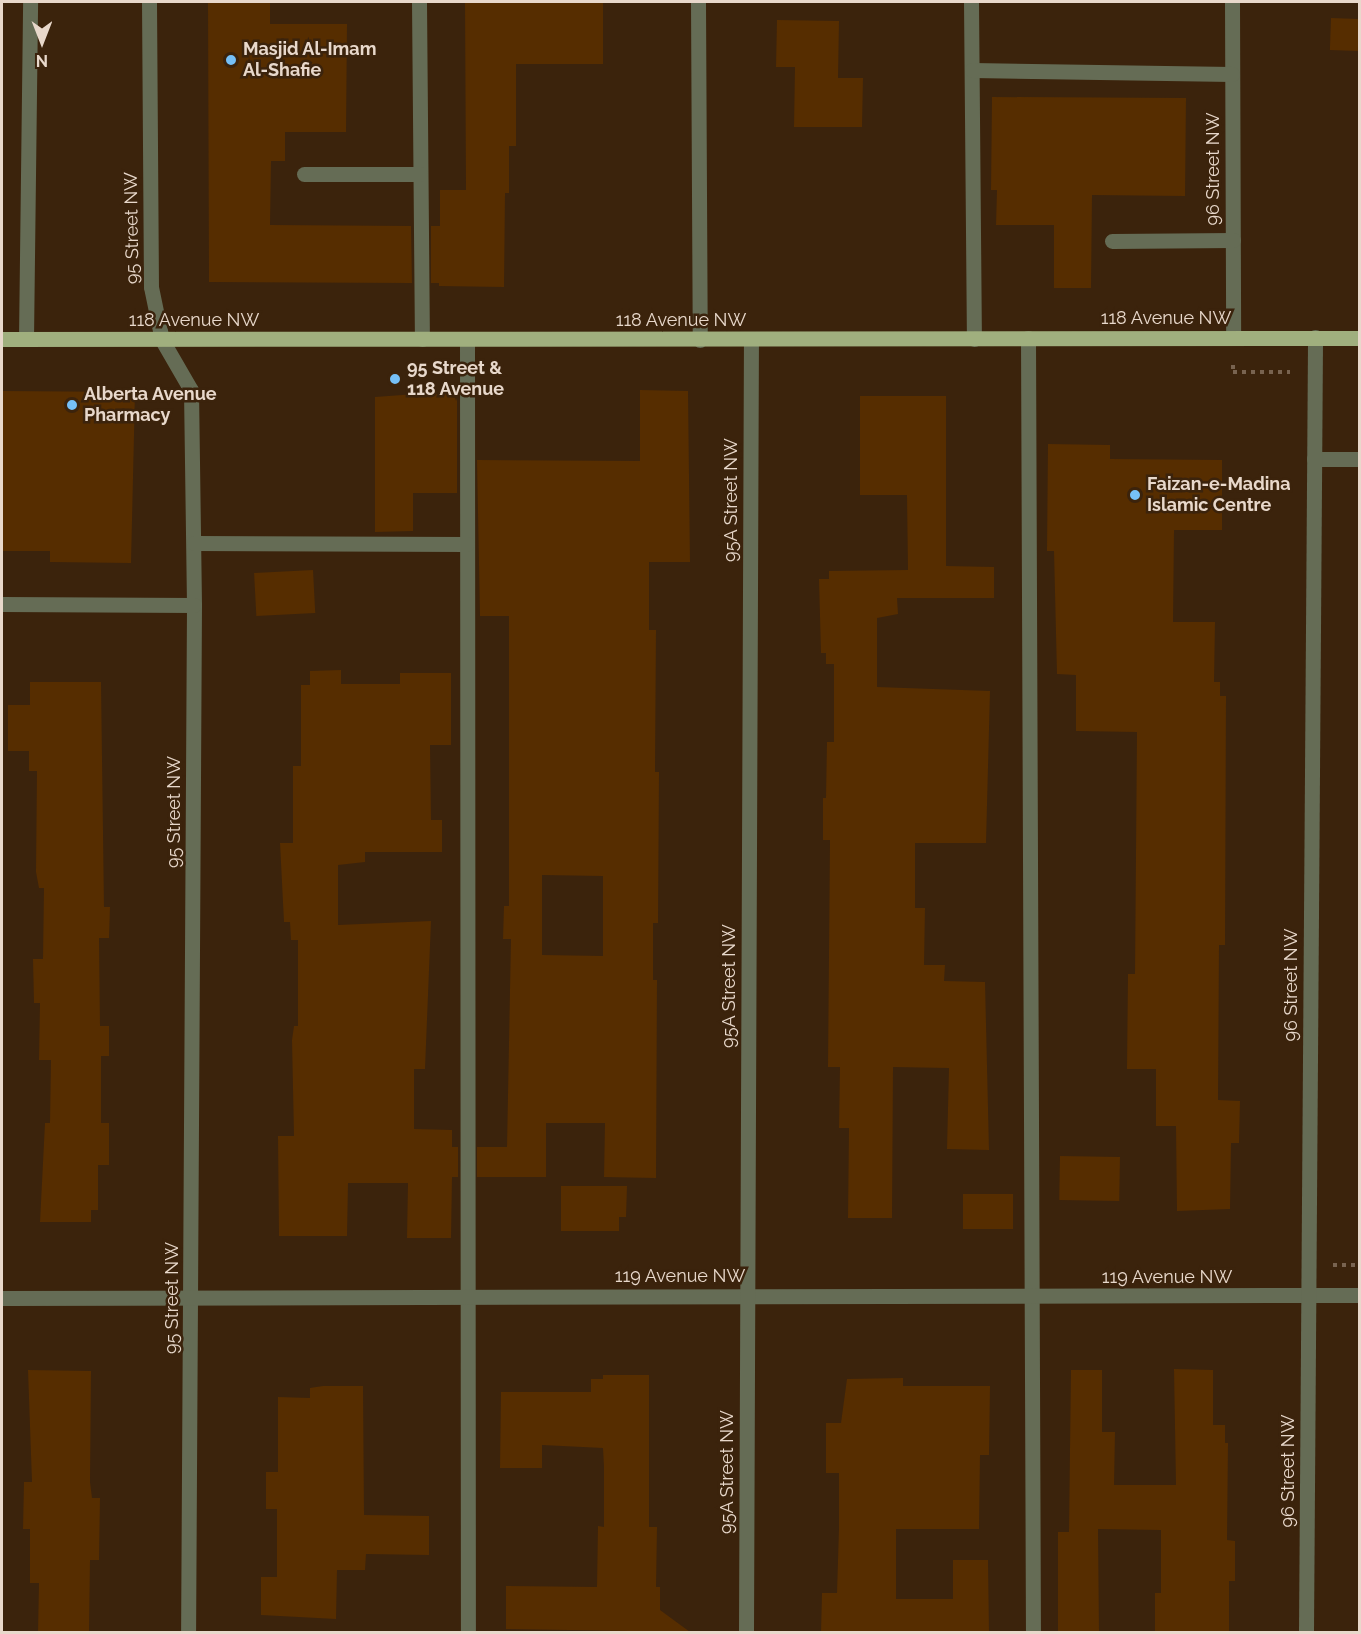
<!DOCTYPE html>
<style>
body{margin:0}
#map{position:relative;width:1361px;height:1634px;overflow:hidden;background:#3b230c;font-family:Raleway,sans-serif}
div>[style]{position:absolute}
.building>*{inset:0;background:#562d00;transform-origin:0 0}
.path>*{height:4px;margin-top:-2px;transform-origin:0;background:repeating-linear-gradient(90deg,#786350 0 4.5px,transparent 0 9px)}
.minor>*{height:15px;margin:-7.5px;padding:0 7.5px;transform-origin:7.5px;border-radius:7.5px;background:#656c55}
.major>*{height:15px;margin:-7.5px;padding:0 7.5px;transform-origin:7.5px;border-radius:7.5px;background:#a0af7e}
.dots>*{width:16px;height:16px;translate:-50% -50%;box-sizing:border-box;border:3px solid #3b230c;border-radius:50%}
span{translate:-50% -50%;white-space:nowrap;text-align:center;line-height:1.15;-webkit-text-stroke:5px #3b230c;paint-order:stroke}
.poi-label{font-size:18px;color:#e8d8cb;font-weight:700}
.left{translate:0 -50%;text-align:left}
.street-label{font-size:18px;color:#e8d8cb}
.frame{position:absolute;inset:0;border:3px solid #e8d8cb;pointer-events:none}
.north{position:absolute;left:12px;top:12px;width:60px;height:60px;-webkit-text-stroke:4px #3b230c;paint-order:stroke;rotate:180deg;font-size:16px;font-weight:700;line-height:24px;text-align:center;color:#e8d8cb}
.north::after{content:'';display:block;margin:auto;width:21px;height:27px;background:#e8d8cb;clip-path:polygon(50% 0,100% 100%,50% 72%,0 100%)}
</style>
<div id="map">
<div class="building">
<div style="clip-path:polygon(208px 2px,270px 2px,270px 24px,347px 24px,346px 132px,285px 132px,285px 161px,271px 161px,270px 225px,411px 226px,412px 283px,209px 282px)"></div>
<div style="clip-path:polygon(465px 2px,603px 2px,603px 64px,516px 64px,516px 146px,509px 146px,509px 193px,505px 193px,504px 287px,439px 286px,439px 283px,431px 283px,431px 226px,440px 226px,440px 190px,466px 190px)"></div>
<div style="left:1331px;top:18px;width:28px;height:32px;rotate:2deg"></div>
<div style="clip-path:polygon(777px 20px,839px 21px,838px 78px,863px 78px,862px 127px,794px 127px,795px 67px,776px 67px)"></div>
<div style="clip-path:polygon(992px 97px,1186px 98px,1185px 196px,1092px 195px,1091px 288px,1054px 288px,1054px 225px,996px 225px,997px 190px,991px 190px)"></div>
<div style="clip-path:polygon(evenodd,640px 390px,688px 391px,690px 562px,649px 562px,649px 630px,656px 630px,655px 772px,659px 772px,658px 923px,653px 923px,653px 980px,657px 980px,656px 1178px,604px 1177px,605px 1123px,546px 1123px,546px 1177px,477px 1177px,477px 1147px,507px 1147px,511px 939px,503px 939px,504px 906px,509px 906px,509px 616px,480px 616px,477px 460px,640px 461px,640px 390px,542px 875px,603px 876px,603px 956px,542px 955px,542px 875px)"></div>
<div style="clip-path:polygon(2px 391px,135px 392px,131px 563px,50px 562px,50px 551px,2px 551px)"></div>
<div style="clip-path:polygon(416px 394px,457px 394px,457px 493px,413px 493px,413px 531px,375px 532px,375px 397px)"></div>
<div style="clip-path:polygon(860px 396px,946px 396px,946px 566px,994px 567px,994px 598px,897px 598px,898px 614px,877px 618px,877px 687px,990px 691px,986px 843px,915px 843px,915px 908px,925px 908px,924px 965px,945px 965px,944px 981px,985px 982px,989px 1150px,947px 1149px,949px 1068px,893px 1067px,892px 1218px,848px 1218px,849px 1128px,839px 1128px,840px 1067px,828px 1067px,830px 840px,823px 840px,823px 798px,826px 798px,827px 742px,834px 742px,834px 664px,826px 664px,826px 653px,821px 653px,819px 579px,829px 579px,829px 571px,908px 570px,907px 495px,860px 495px)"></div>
<div style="clip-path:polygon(1048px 444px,1110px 445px,1110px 459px,1222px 460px,1222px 530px,1174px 530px,1173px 622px,1215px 622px,1214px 682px,1220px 682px,1220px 696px,1226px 696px,1225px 945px,1219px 945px,1218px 1100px,1240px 1101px,1239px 1143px,1231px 1143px,1230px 1209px,1177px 1211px,1176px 1126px,1156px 1126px,1156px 1069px,1127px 1069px,1128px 974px,1135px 974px,1137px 732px,1076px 731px,1076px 675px,1057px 674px,1054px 551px,1047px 551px)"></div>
<div style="left:313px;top:570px;width:43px;height:59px;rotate:87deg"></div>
<div style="clip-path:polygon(341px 670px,341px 684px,400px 684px,400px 673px,451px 673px,451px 745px,430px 745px,431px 820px,442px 820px,442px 852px,365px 852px,365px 862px,338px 865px,338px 925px,431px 921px,425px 1069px,414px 1069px,414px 1129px,452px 1130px,452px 1147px,458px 1147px,458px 1177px,452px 1177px,451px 1238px,407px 1238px,408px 1183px,348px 1183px,347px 1236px,279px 1236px,278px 1136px,294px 1136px,292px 1040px,294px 1026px,298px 1026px,298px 940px,291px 940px,290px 922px,284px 922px,280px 843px,293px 843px,293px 766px,301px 766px,301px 685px,310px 685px,310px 671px)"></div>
<div style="clip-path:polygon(30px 682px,101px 682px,104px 907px,110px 907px,109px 938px,99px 938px,100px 1026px,109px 1026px,109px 1056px,101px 1056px,101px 1123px,109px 1123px,109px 1165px,98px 1165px,98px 1210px,91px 1210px,91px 1222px,40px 1222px,45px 1123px,50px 1123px,51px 1060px,39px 1060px,40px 1003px,34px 1003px,33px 959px,43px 959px,44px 888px,39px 888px,36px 872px,37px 771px,29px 771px,29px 751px,8px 751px,8px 705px,30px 705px)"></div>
<div style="left:1060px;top:1156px;width:60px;height:44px;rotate:1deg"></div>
<div style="clip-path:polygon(561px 1186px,627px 1186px,626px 1217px,619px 1217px,619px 1231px,561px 1231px)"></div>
<div style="left:963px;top:1194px;width:50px;height:35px"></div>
<div style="clip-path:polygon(1174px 1369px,1213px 1370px,1213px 1425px,1225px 1425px,1225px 1443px,1228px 1443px,1227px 1540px,1235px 1541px,1235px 1581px,1229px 1581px,1229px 1632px,1155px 1632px,1155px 1593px,1161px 1593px,1161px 1530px,1098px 1529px,1099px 1632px,1058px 1632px,1058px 1532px,1069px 1532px,1071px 1370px,1102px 1370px,1102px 1432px,1115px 1432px,1114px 1485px,1176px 1485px)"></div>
<div style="clip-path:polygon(28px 1370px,91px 1371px,90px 1482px,92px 1498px,100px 1498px,99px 1560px,90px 1560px,89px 1632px,38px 1632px,39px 1583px,30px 1583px,30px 1529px,23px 1529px,24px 1482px,32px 1482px)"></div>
<div style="clip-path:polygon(603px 1375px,649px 1375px,649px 1527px,657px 1527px,656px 1587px,660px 1587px,660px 1610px,690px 1632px,506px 1629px,506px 1586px,597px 1587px,598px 1526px,604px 1527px,604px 1467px,603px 1448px,542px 1445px,542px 1468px,500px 1468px,501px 1392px,591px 1392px,591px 1379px,603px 1379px)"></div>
<div style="clip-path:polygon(903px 1378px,903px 1386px,990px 1386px,989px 1455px,980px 1455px,979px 1529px,896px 1529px,896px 1599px,953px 1599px,953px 1560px,988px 1560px,989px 1632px,821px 1632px,822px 1593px,837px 1593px,839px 1528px,839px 1473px,826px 1473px,826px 1423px,841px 1423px,847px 1379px)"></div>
<div style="clip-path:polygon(323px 1386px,363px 1386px,364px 1515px,429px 1516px,429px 1555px,366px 1554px,365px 1570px,337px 1570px,336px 1619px,261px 1615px,261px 1577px,277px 1577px,277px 1509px,266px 1509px,266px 1472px,278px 1472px,278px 1397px,310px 1398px,310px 1388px)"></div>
</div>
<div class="path">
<div style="left:1233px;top:365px;width:7px;rotate:90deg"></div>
<div style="left:1233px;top:372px;width:57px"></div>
<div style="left:1333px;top:1265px;width:27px"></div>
</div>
<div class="minor">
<div style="left:149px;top:2px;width:285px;rotate:89.6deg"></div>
<div style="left:151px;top:287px;width:54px;rotate:78.3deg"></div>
<div style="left:162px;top:340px;width:58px;rotate:59.9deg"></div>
<div style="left:191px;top:390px;width:215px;rotate:89.2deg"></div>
<div style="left:194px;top:605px;width:1027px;rotate:90.33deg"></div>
<div style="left:419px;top:2px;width:337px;rotate:89.5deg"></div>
<div style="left:698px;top:2px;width:338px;rotate:89.7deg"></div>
<div style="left:971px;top:2px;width:337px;rotate:89.5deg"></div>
<div style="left:1232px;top:2px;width:335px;rotate:89.8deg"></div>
<div style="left:972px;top:70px;width:260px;rotate:0.9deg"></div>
<div style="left:304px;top:174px;width:116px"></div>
<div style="left:1112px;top:241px;width:121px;rotate:-0.5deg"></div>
<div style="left:1028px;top:338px;width:1294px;rotate:89.78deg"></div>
<div style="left:26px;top:339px;width:337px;rotate:-89.3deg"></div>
<div style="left:467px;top:339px;width:1293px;rotate:89.96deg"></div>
<div style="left:1314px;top:459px;width:46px"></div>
<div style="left:194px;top:543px;width:273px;rotate:0.2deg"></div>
<div style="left:2px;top:604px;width:192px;rotate:0.3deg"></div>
<div style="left:2px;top:1298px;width:1358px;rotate:-0.13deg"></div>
<div style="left:746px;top:1632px;width:1292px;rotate:-89.78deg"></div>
<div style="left:1306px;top:1632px;width:1295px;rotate:-89.6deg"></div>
</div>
<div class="major">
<div style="left:2px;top:339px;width:1358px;rotate:-0.04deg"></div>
</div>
<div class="dots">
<div style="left:231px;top:60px;background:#76c0f7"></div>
<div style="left:395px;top:379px;background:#76c0f7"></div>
<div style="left:72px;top:405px;background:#76c0f7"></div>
<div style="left:1135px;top:495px;background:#76c0f7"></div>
</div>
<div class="poi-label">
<span class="left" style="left:243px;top:60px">Masjid Al-Imam<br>Al-Shafie</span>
<span class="left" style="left:407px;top:379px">95 Street &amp;<br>118 Avenue</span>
<span class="left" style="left:84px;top:405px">Alberta Avenue<br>Pharmacy</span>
<span class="left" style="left:1147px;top:495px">Faizan-e-Madina<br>Islamic Centre</span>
</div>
<div class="street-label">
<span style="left:1213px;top:169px;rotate:-90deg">96 Street NW</span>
<span style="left:132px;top:228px;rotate:-91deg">95 Street NW</span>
<span style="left:1166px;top:318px">118 Avenue NW</span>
<span style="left:194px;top:320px">118 Avenue NW</span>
<span style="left:681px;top:320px">118 Avenue NW</span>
<span style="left:731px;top:500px;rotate:-90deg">95A Street NW</span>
<span style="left:174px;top:812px;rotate:-90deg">95 Street NW</span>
<span style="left:1291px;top:985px;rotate:-90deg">96 Street NW</span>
<span style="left:729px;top:986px;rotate:-90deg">95A Street NW</span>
<span style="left:680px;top:1276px">119 Avenue NW</span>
<span style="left:1167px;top:1277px">119 Avenue NW</span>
<span style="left:172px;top:1298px;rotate:-90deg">95 Street NW</span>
<span style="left:1288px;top:1471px;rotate:-90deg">96 Street NW</span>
<span style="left:727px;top:1472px;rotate:-90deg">95A Street NW</span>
</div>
<div class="frame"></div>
<div class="north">N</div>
</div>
